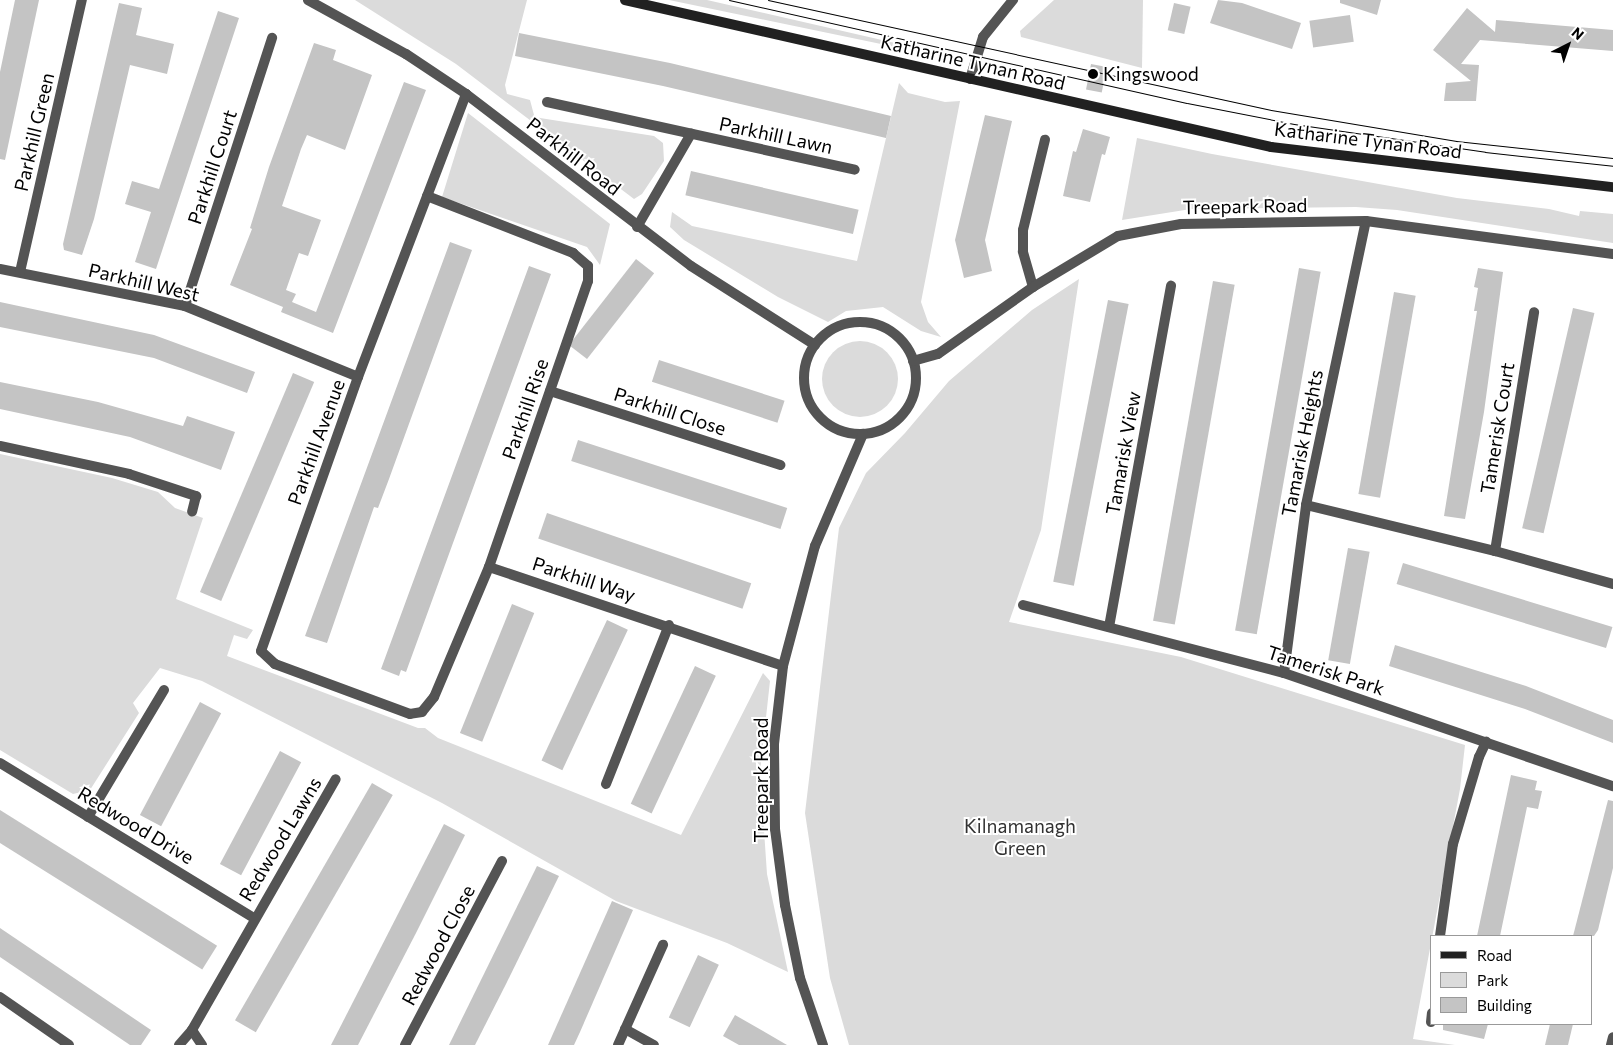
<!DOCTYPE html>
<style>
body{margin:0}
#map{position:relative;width:1613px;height:1045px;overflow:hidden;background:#fff;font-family:Commissioner,sans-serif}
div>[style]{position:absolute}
.green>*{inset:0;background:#dbdbdb}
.round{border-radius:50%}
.building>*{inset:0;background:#c4c4c4;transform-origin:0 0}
.minor>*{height:10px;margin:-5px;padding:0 5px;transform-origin:5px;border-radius:5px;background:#545454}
.tertiary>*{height:10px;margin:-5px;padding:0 5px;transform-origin:5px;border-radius:5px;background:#545454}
.tertiary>.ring{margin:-5px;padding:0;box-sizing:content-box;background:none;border:10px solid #545454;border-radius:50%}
.secondary>*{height:10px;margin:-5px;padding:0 5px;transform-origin:5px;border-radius:5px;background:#212121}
.tram>*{height:1px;margin:-0.5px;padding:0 0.5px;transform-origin:0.5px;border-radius:0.5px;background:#000}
.dots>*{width:14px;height:14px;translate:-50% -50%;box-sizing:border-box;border:2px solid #fff;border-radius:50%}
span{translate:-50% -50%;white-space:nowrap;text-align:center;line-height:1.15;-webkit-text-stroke:4px #fff;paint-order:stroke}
.street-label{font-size:19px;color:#000}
.poi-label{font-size:19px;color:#000}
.left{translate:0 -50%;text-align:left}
.park-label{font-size:19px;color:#323232}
.legend{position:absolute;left:1430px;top:935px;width:162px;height:90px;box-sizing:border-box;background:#fff;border:1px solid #999;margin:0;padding:6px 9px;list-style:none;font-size:15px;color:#000}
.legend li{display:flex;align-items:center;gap:10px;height:25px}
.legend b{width:25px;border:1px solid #999}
.north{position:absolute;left:1543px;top:20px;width:50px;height:50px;-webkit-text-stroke:4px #fff;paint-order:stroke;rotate:41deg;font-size:14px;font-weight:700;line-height:20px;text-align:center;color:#000}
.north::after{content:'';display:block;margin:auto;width:18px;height:22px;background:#000;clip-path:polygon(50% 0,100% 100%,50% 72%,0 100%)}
</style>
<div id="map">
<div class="green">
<div style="clip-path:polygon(355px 0,527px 0,505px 85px,507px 94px,530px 100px,534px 115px,540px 118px,654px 136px,663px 143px,664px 161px,642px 194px,634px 199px,456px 64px)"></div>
<div style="clip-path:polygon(669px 0,707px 0,895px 43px,895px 46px,905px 49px)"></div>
<div style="clip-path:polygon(1054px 0,1143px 0,1142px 68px,1021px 37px,1020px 31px)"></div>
<div style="clip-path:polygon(899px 83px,908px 93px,945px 102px,960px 101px,921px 302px,928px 322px,941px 337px,921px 331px,883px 307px,846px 311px,828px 322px,778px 297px,684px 240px,670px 227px,672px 212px,692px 226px,857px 261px)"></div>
<div style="clip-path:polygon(468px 113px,610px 224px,600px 265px,587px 247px,442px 197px)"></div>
<div style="clip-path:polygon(1137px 138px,1212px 154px,1457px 198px,1549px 209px,1579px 216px,1580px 211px,1613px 214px,1613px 243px,1397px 210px,1356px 207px,1191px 209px,1122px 220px)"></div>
<div style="clip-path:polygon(1079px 279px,1041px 530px,1009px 622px,1181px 657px,1465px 745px,1460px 789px,1413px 1039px,1455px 1045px,849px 1045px,830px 978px,805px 813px,839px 528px,866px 473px,905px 433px,949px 381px,1032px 310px)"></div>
<div class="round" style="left:822px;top:341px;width:76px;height:76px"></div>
<div style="clip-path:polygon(0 454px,112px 478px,158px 492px,175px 508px,203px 518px,176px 599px,253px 630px,247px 639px,234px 635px,227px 656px,418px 728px,425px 728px,438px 738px,681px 835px,763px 673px,770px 681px,760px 772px,767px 874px,788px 972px,727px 943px,616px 901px,442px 803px,202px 681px,160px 668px,133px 703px,139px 713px,90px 790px,73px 794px,0 750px)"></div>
</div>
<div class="building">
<div style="clip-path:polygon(15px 0,39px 0,5px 160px,0 159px,0 72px)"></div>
<div style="clip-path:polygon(1218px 0,1242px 3px,1301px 23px,1292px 49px,1210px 23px)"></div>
<div style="clip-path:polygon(1340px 0,1381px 0,1377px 15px,1340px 3px)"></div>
<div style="clip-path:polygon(119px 3px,142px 8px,136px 35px,174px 44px,167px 74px,130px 65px,94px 219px,82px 255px,64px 250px,63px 244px)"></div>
<div style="left:1174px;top:3px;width:17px;height:28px;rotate:13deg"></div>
<div style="clip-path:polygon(1467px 8px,1495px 32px,1496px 20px,1613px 30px,1613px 51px,1480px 40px,1461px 64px,1479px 65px,1476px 101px,1444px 101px,1446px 83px,1471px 81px,1433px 50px)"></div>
<div style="clip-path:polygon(218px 11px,239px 18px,156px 269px,135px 262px,151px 212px,125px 204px,132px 181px,159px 189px)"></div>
<div style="left:1350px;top:15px;width:27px;height:41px;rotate:82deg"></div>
<div style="clip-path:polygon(519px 33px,670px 63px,891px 116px,886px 138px,663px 86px,515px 56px)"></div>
<div style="clip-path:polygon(314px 43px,336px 50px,333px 60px,372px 75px,345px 150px,307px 135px,301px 149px,282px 206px,321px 220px,308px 256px,299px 253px,286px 290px,296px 294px,292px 302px,316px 312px,404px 82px,426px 90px,333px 333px,281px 312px,283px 307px,230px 285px,252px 229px,250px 228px,269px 167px)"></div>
<div style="left:1091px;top:64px;width:16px;height:26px;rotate:11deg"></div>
<div style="clip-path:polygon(985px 115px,1012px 121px,985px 240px,992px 271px,964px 278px,955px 240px)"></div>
<div style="clip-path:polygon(1083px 129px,1110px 137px,1105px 155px,1102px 154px,1090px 202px,1063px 196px,1073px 151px,1076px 152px)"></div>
<div style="left:691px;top:171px;width:172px;height:25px;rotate:13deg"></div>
<div style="clip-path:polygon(450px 242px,472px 250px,389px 479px,378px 508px,374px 507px,327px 643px,305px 636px)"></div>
<div style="left:636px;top:259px;width:23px;height:109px;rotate:38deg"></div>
<div style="clip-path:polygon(529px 266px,551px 274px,406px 672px,401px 670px,399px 676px,381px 669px)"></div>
<div style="left:1299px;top:268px;width:22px;height:368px;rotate:10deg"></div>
<div style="clip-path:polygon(1478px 268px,1503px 272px,1484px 412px,1465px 519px,1444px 516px,1477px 311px,1474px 311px,1478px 288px,1474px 287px)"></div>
<div style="left:1213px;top:281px;width:22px;height:345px;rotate:10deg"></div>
<div style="left:1394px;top:292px;width:22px;height:205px;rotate:10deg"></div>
<div style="left:1108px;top:300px;width:21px;height:287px;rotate:11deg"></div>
<div style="clip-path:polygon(0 302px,154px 335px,255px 372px,247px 393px,154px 358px,0 327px)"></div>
<div style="left:1573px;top:308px;width:22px;height:226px;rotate:13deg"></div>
<div style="left:659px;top:360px;width:132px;height:23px;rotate:18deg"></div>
<div style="left:293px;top:373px;width:23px;height:238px;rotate:23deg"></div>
<div style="clip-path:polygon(0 382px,98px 402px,183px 426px,187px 416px,235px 432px,221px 470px,130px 437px,0 409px)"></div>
<div style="left:578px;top:440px;width:220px;height:22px;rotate:18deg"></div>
<div style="left:547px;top:513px;width:216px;height:27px;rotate:19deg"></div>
<div style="left:1348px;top:548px;width:22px;height:114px;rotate:10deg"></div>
<div style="left:1403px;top:563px;width:219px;height:22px;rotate:17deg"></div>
<div style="left:512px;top:604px;width:24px;height:139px;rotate:22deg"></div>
<div style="left:607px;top:620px;width:23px;height:155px;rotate:25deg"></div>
<div style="clip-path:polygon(1395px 645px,1526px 686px,1613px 720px,1613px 743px,1525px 709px,1389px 666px)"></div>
<div style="left:695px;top:666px;width:23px;height:152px;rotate:25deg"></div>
<div style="left:200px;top:702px;width:24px;height:128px;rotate:28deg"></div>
<div style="left:280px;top:751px;width:24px;height:128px;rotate:28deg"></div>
<div style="clip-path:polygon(1511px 775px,1537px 781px,1535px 790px,1542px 791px,1538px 809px,1527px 807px,1500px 936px,1477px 936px)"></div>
<div style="left:372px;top:783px;width:24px;height:274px;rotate:30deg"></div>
<div style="clip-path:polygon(1608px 800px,1613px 801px,1613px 868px,1598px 930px,1594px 936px,1573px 936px)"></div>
<div style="left:0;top:810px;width:256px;height:28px;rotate:32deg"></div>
<div style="clip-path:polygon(444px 824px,465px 835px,416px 933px,358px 1045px,331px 1045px)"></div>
<div style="clip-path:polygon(537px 866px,559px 876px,506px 984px,475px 1045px,449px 1045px)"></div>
<div style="clip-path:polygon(612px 901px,633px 910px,580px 1032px,574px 1045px,548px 1045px)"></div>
<div style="clip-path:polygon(0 928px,151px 1030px,141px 1045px,130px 1045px,0 957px)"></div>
<div style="left:698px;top:955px;width:23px;height:69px;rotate:25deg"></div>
<div style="clip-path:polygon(735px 1015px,763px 1031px,787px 1045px,739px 1045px,723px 1036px)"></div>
<div style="clip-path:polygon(1443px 1024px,1488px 1024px,1484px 1039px,1443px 1030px)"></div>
<div style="clip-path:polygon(1550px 1024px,1573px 1024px,1568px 1045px,1545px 1045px)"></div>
</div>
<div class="minor">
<div style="left:308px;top:0;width:112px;rotate:28.9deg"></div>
<div style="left:406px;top:54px;width:72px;rotate:33.7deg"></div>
<div style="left:466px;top:94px;width:283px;rotate:37.4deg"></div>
<div style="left:691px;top:266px;width:147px;rotate:32.5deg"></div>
<div style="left:547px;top:102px;width:315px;rotate:12.4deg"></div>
<div style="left:427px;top:196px;width:157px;rotate:21.3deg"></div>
<div style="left:573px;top:253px;width:20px;rotate:41deg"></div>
<div style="left:588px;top:266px;width:15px;rotate:90deg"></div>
<div style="left:588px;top:281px;width:303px;rotate:109.1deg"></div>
<div style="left:489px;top:567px;width:141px;rotate:112.9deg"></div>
<div style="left:434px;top:697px;width:19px;rotate:129deg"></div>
<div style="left:422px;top:712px;width:12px;rotate:171deg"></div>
<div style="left:410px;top:714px;width:144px;rotate:-159.7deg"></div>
<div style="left:275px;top:664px;width:19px;rotate:-137deg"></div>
<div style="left:261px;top:651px;width:291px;rotate:-70.5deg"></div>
<div style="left:358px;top:377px;width:303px;rotate:-69.1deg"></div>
<div style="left:637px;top:227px;width:108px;rotate:-59.9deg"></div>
<div style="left:0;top:269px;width:189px;rotate:11.3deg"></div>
<div style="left:185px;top:306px;width:187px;rotate:22.3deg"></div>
<div style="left:20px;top:272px;width:279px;rotate:-77.2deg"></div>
<div style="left:1033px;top:287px;width:37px;rotate:-106deg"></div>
<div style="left:1023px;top:251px;width:21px;rotate:-90deg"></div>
<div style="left:1023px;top:230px;width:93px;rotate:-76.3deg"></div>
<div style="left:185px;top:306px;width:282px;rotate:-72deg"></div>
<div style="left:550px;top:391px;width:242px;rotate:17.8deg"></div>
<div style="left:0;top:446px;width:132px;rotate:12.2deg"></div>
<div style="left:129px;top:474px;width:71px;rotate:18.2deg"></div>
<div style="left:196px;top:496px;width:16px;rotate:104deg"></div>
<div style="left:1306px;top:505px;width:195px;rotate:13.7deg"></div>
<div style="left:1495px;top:551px;width:123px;rotate:15.6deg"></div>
<div style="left:1495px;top:551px;width:242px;rotate:-80.7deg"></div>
<div style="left:489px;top:567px;width:310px;rotate:18.6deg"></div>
<div style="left:1023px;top:605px;width:270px;rotate:14.6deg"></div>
<div style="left:1284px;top:673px;width:348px;rotate:19deg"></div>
<div style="left:1109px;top:627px;width:347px;rotate:-79.7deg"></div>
<div style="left:1284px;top:673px;width:169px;rotate:-82.5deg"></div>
<div style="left:1306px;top:505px;width:290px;rotate:-78.1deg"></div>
<div style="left:0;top:763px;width:298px;rotate:31.4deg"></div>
<div style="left:606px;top:784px;width:171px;rotate:-68.4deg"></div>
<div style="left:88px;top:817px;width:148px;rotate:-59.1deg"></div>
<div style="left:1440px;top:936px;width:93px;rotate:-82deg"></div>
<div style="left:1453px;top:844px;width:91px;rotate:-73.4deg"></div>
<div style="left:1479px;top:757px;width:17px;rotate:-65deg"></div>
<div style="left:0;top:997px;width:84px;rotate:34.8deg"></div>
<div style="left:1431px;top:1022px;width:9px;rotate:-84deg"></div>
<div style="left:625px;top:1029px;width:33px;rotate:29deg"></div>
<div style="left:179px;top:1045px;width:20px;rotate:-49deg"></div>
<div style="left:202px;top:1045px;width:18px;rotate:-124deg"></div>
<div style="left:192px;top:1030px;width:289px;rotate:-60.2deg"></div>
<div style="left:405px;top:1045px;width:208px;rotate:-62.2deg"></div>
<div style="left:618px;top:1045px;width:110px;rotate:-65.8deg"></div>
<div style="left:1611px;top:1045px;width:8px;rotate:-76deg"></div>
</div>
<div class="tertiary">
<div style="left:970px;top:79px;width:44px;rotate:-72.8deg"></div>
<div style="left:983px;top:37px;width:48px;rotate:-51deg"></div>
<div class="ring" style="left:804px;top:322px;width:102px;height:102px"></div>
<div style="left:913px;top:361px;width:26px;rotate:-16deg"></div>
<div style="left:938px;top:354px;width:116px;rotate:-35.2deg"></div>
<div style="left:1033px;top:287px;width:99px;rotate:-31deg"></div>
<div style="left:1118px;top:236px;width:64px;rotate:-10.8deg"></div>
<div style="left:1181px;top:224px;width:185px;rotate:-0.9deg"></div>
<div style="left:1366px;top:221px;width:249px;rotate:7.6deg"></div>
<div style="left:823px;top:1045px;width:71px;rotate:-108.9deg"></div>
<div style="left:800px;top:978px;width:75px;rotate:-101.6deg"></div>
<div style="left:785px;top:905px;width:77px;rotate:-97.5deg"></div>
<div style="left:775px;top:829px;width:85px;rotate:-90.7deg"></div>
<div style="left:774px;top:744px;width:79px;rotate:-83.4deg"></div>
<div style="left:783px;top:666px;width:124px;rotate:-75.1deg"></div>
<div style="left:815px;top:546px;width:122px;rotate:-66.8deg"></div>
</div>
<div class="secondary">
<div style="left:625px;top:0;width:663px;rotate:12.82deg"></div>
<div style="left:1271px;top:147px;width:344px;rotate:6.7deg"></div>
</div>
<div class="tram">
<div style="left:729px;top:0;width:469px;rotate:12.7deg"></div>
<div style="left:1187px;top:103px;width:109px;rotate:11.1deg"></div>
<div style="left:1294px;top:124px;width:193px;rotate:8.3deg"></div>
<div style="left:1485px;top:152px;width:129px;rotate:6.2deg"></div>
<div style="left:768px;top:0;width:515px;rotate:12.34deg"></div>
<div style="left:1271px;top:110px;width:188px;rotate:9.5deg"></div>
<div style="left:1456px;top:141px;width:158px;rotate:6.2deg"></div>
</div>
<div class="dots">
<div style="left:1093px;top:74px;background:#000"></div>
</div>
<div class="street-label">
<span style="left:973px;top:62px;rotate:13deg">Katharine Tynan Road</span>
<span style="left:34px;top:132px;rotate:-77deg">Parkhill Green</span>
<span style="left:776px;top:135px;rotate:12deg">Parkhill Lawn</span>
<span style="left:1368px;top:140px;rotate:7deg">Katharine Tynan Road</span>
<span style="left:574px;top:156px;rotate:38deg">Parkhill Road</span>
<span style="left:212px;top:167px;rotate:-72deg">Parkhill Court</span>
<span style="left:1245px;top:206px;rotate:-1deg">Treepark Road</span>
<span style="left:144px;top:282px;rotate:13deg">Parkhill West</span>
<span style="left:525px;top:409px;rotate:-71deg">Parkhill Rise</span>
<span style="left:670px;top:411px;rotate:18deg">Parkhill Close</span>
<span style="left:1497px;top:428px;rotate:-81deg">Tamerisk Court</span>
<span style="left:316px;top:442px;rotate:-70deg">Parkhill Avenue</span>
<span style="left:1302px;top:443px;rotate:-79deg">Tamarisk Heights</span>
<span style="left:1123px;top:453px;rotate:-80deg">Tamarisk View</span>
<span style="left:584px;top:579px;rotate:18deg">Parkhill Way</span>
<span style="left:1326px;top:670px;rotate:18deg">Tamerisk Park</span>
<span style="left:761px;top:780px;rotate:-90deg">Treepark Road</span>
<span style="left:136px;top:825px;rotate:31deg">Redwood Drive</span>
<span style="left:280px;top:839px;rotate:-59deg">Redwood Lawns</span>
<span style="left:438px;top:945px;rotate:-62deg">Redwood Close</span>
</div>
<div class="poi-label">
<span class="left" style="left:1103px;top:74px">Kingswood</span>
</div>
<div class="park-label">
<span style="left:1020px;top:837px">Kilnamanagh<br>Green</span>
</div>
<ul class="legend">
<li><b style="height:6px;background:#212121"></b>Road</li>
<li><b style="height:14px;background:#dbdbdb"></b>Park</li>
<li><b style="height:14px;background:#c4c4c4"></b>Building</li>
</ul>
<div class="north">N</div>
</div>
